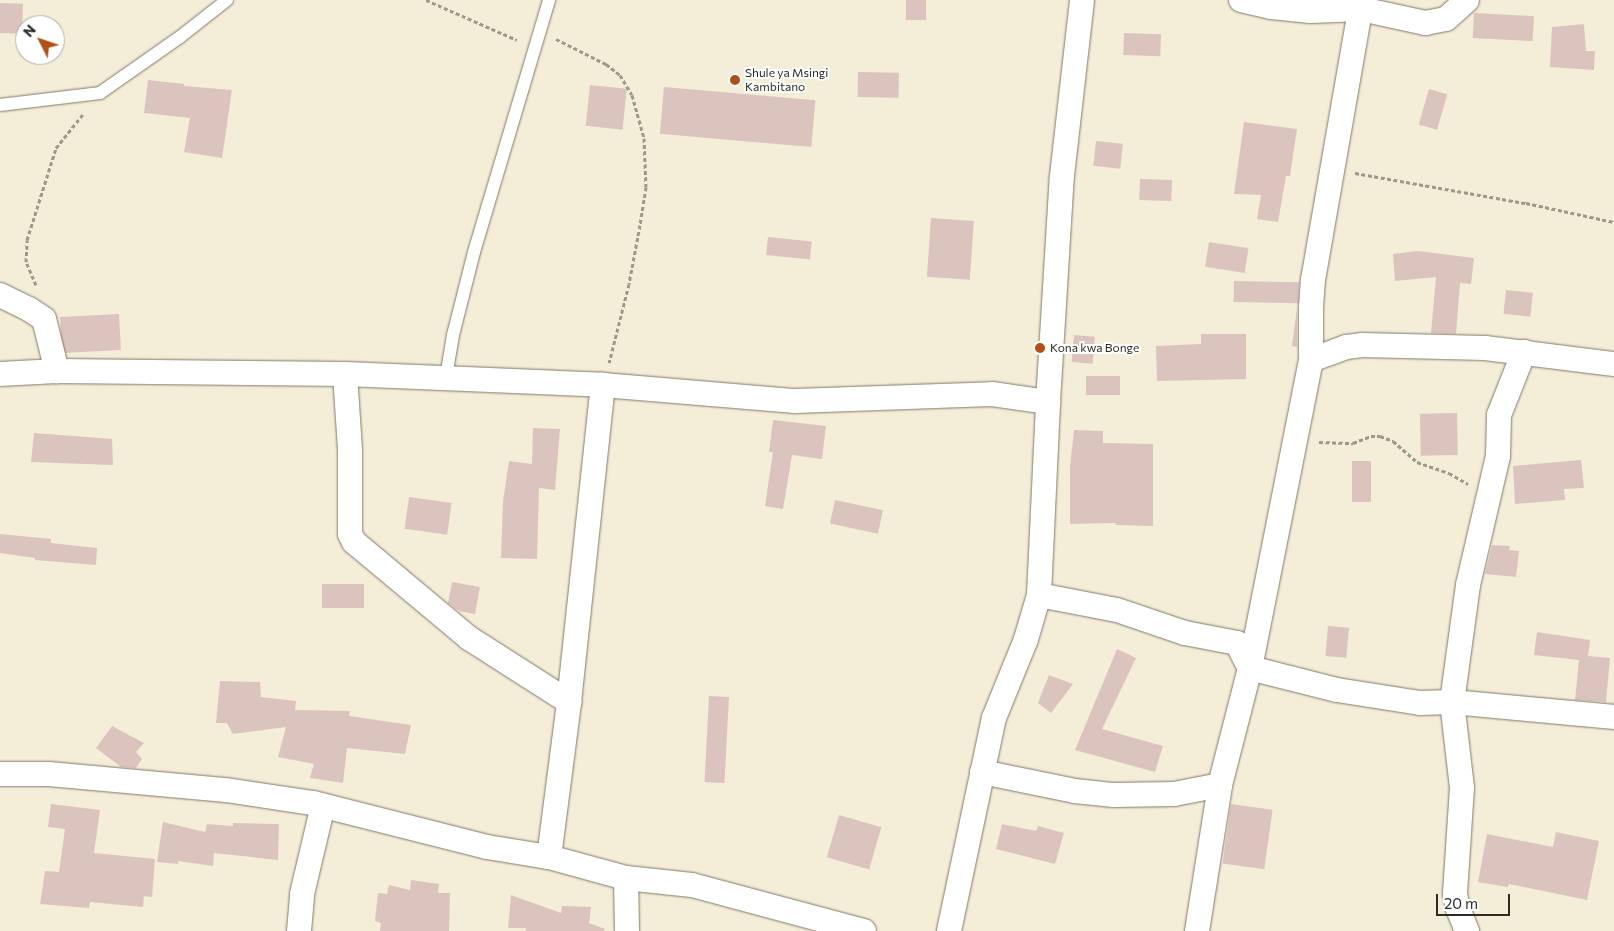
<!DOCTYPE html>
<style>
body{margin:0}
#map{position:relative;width:1614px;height:931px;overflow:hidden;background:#f4edd8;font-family:Commissioner,sans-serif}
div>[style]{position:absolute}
.building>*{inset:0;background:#dcc4be;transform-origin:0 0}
.path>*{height:3px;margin-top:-1.5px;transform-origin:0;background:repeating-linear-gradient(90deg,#9d9989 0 4px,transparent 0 6.5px)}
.roads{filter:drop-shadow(0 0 1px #807a67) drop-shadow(0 0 1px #807a67)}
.lane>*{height:12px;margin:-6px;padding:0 6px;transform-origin:6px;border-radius:6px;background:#fff}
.street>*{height:24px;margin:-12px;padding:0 12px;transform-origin:12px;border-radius:12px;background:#fff}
.dots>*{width:14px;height:14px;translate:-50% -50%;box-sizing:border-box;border:2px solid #fff;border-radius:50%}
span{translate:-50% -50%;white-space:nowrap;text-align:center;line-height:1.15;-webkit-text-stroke:4px #fff;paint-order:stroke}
.poi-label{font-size:12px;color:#2d2b23}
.left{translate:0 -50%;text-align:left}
.north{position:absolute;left:15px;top:15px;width:50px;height:50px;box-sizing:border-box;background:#fff;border:1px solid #abaaa7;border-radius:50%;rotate:311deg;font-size:14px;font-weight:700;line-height:20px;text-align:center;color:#2d2b23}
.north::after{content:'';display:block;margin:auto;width:18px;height:22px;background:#b25014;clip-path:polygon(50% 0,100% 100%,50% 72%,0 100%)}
.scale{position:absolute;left:1436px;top:894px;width:74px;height:22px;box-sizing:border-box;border:2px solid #2d2b23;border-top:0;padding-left:6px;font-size:15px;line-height:18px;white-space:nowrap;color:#2d2b23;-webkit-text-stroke:4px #fff;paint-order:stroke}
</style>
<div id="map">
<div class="building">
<div style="left:906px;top:0;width:20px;height:20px"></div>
<div style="left:0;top:3px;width:23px;height:30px;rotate:2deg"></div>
<div style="left:1474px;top:13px;width:60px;height:25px;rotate:3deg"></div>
<div style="clip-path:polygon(1584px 24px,1586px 51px,1595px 51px,1594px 70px,1550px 67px,1552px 27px)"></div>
<div style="left:1124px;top:33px;width:37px;height:22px;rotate:2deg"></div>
<div style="left:858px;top:72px;width:41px;height:25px;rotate:1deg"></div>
<div style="clip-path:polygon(148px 80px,184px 84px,184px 86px,232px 90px,222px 158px,184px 152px,190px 118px,144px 113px)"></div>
<div style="left:590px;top:85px;width:37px;height:41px;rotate:6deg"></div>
<div style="left:664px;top:87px;width:152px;height:47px;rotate:5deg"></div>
<div style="left:1429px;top:89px;width:19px;height:37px;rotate:16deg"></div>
<div style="clip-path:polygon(1244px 122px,1297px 129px,1290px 176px,1286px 176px,1278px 222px,1257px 219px,1261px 195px,1234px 194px)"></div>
<div style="left:1096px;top:141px;width:27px;height:25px;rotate:6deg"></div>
<div style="left:1140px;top:179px;width:32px;height:21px;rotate:2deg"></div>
<div style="left:931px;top:218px;width:43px;height:59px;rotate:4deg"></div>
<div style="left:768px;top:237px;width:44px;height:18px;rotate:6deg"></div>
<div style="left:1209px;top:242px;width:40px;height:25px;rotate:9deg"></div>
<div style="clip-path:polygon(1418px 251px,1474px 258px,1471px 284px,1460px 283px,1456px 334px,1431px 333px,1436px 277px,1395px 281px,1393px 254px)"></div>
<div style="left:1234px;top:281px;width:65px;height:21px;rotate:1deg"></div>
<div style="left:1506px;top:290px;width:27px;height:24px;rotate:6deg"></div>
<div style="clip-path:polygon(1297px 308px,1297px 347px,1292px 346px)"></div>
<div style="left:119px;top:314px;width:36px;height:59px;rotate:87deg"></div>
<div style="clip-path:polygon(1201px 334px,1246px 334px,1246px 379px,1157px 381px,1156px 346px,1201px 344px)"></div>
<div style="left:1074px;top:335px;width:21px;height:27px;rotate:5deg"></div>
<div style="left:1086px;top:376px;width:34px;height:19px"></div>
<div style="left:1457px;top:413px;width:42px;height:37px;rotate:89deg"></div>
<div style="clip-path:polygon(773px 420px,826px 426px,822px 459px,792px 455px,783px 509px,765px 506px,773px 452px,769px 452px)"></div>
<div style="clip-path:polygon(533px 428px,560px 429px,555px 490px,539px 488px,537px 559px,501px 558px,503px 501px,509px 461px,532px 464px)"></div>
<div style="clip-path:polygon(1074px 430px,1103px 431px,1103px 443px,1153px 444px,1153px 526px,1115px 525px,1116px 523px,1070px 524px,1070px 467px)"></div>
<div style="clip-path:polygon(34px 433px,112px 439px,113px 465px,31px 462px)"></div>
<div style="clip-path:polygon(1581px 460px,1584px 488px,1564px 489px,1565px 500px,1515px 504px,1513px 466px)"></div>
<div style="left:1352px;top:461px;width:19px;height:41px"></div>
<div style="left:409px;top:497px;width:43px;height:32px;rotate:8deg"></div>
<div style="left:835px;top:500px;width:49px;height:24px;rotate:12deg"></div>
<div style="clip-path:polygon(0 534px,51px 539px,51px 543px,97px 548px,96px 565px,35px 560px,35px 558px,0 553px)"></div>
<div style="clip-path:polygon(1492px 545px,1510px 546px,1509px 550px,1519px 551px,1516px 577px,1485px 574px)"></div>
<div style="clip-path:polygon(452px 582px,480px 587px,475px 614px,459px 611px,448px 603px)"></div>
<div style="left:364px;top:584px;width:24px;height:42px;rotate:90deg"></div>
<div style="left:1328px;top:626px;width:21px;height:30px;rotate:5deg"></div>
<div style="clip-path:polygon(1537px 632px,1590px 640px,1588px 656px,1610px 658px,1606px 702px,1575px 700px,1579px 660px,1534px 655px)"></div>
<div style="clip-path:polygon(1117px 649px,1136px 658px,1102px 729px,1163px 746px,1155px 772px,1075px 750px)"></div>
<div style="clip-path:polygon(1049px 675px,1073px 684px,1051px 713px,1038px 703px)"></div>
<div style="clip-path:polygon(220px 681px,260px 682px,261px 697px,296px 701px,295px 710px,350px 711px,349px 716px,411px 725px,405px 754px,347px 748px,343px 783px,310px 778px,314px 764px,278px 757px,286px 727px,233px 734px,227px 723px,216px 723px)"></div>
<div style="left:709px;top:696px;width:20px;height:86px;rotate:3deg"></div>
<div style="clip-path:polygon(112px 726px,144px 743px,136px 752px,142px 759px,136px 768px,121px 767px,96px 748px)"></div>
<div style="clip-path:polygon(51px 804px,100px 810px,94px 853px,155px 859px,152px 897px,144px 896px,143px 907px,90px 902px,89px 908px,40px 904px,45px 871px,59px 872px,65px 829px,48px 827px)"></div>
<div style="left:1231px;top:804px;width:42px;height:60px;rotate:8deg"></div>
<div style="left:839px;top:815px;width:44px;height:44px;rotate:16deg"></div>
<div style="clip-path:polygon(163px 822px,205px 832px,207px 824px,233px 826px,233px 823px,279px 824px,278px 860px,214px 853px,213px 866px,178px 861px,178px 864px,157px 862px)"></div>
<div style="clip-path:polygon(1002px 824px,1036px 831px,1038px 826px,1064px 833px,1055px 864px,996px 849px)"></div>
<div style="clip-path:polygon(1556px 832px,1599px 841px,1587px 900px,1509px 884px,1508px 887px,1478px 882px,1487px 834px,1553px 847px)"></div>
<div style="clip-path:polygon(411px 880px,439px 884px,438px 893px,450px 893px,449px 931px,380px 931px,381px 923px,375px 921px,378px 893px,387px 894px,389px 885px,410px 890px)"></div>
<div style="clip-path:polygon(511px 895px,561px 913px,562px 906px,591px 907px,589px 923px,605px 929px,604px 931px,525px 931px,526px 928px,508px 928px)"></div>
</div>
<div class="path">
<div style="left:426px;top:0;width:99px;rotate:23.7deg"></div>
<div style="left:556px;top:39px;width:56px;rotate:26.6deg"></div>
<div style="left:606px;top:64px;width:18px;rotate:38deg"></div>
<div style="left:620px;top:75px;width:23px;rotate:59deg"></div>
<div style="left:632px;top:95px;width:45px;rotate:74.4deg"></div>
<div style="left:644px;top:138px;width:49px;rotate:87.7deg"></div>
<div style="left:646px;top:187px;width:38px;rotate:99deg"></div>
<div style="left:640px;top:225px;width:60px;rotate:100.6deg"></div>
<div style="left:629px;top:284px;width:81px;rotate:104.2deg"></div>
<div style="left:1355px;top:173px;width:174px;rotate:10deg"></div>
<div style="left:1526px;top:203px;width:90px;rotate:12.2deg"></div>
<div style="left:36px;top:285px;width:25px;rotate:-113deg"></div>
<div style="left:26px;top:262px;width:22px;rotate:-87deg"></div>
<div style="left:27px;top:240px;width:96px;rotate:-72.5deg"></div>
<div style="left:56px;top:148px;width:43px;rotate:-51.5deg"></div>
<div style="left:1319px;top:442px;width:34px;rotate:2deg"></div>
<div style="left:1353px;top:443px;width:19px;rotate:-21deg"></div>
<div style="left:1371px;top:436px;width:9px"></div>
<div style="left:1380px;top:436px;width:14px;rotate:21deg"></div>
<div style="left:1393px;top:441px;width:32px;rotate:41deg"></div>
<div style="left:1417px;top:462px;width:34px;rotate:19deg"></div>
<div style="left:1449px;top:473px;width:22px;rotate:30deg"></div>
</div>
<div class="roads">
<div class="lane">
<div style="left:0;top:105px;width:101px;rotate:-6.8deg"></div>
<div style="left:100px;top:93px;width:98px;rotate:-35deg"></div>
<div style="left:180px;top:37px;width:60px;rotate:-38.2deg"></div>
<div style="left:446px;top:377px;width:43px;rotate:-80.5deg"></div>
<div style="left:453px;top:335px;width:86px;rotate:-75.8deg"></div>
<div style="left:474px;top:252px;width:263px;rotate:-73.4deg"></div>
</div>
<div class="street">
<div style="left:1241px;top:0;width:31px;rotate:13deg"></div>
<div style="left:1271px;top:7px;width:40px;rotate:5.7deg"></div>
<div style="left:1311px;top:11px;width:50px;rotate:-2.3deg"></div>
<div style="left:1361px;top:9px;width:66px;rotate:12.3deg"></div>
<div style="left:1425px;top:23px;width:21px;rotate:-11deg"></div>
<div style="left:1446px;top:19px;width:28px;rotate:-42deg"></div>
<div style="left:0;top:295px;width:32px;rotate:26deg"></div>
<div style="left:29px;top:309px;width:18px;rotate:34deg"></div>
<div style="left:44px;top:319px;width:54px;rotate:76deg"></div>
<div style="left:1311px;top:360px;width:37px;rotate:-20deg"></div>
<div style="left:1346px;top:347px;width:16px;rotate:-7deg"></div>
<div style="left:1362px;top:345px;width:123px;rotate:1.4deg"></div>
<div style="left:1485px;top:348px;width:130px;rotate:7.1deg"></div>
<div style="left:0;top:374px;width:57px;rotate:-3deg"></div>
<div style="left:57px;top:371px;width:288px;rotate:0.6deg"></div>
<div style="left:345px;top:374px;width:258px;rotate:2.4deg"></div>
<div style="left:603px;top:385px;width:193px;rotate:4.8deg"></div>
<div style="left:795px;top:401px;width:197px;rotate:-2deg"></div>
<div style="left:992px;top:394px;width:57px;rotate:8.1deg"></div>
<div style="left:345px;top:374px;width:76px;rotate:86.2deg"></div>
<div style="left:350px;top:450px;width:84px;rotate:90deg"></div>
<div style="left:350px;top:534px;width:9px;rotate:63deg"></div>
<div style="left:354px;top:542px;width:150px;rotate:39.9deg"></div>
<div style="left:469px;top:638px;width:119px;rotate:32.6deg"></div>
<div style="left:1039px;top:595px;width:79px;rotate:10.9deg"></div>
<div style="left:1117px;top:610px;width:72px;rotate:18.7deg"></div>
<div style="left:1185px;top:633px;width:53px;rotate:10.9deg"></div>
<div style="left:1237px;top:643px;width:28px;rotate:63deg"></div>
<div style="left:1250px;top:668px;width:90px;rotate:14.2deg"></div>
<div style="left:1337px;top:690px;width:84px;rotate:8.9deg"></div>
<div style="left:1420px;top:703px;width:32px;rotate:-2deg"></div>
<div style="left:1452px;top:702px;width:163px;rotate:5.3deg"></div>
<div style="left:982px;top:772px;width:95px;rotate:11.5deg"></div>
<div style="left:1075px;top:791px;width:39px;rotate:6deg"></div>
<div style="left:1114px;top:795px;width:60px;rotate:-1deg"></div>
<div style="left:1174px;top:794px;width:47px;rotate:-11.1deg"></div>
<div style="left:0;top:774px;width:49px"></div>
<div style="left:49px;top:774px;width:178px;rotate:5.2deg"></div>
<div style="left:226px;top:790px;width:88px;rotate:8.5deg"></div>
<div style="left:313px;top:803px;width:179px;rotate:14.2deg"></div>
<div style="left:487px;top:847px;width:63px;rotate:9.2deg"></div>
<div style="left:549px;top:857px;width:80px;rotate:15.3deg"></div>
<div style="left:626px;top:878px;width:66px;rotate:6.1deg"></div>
<div style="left:692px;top:885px;width:178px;rotate:15deg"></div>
<div style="left:549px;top:857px;width:156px;rotate:-82.6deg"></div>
<div style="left:569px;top:702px;width:319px;rotate:-83.9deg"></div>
<div style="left:626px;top:878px;width:53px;rotate:88.9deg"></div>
<div style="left:299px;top:931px;width:37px;rotate:-85deg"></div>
<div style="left:302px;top:894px;width:91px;rotate:-76.7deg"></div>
<div style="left:949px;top:931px;width:218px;rotate:-78.1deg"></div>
<div style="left:994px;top:718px;width:85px;rotate:-67.9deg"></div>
<div style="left:1026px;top:639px;width:46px;rotate:-73.5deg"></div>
<div style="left:1039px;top:595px;width:193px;rotate:-87.3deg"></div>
<div style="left:1048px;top:402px;width:226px;rotate:-86.5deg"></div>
<div style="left:1062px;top:176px;width:177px;rotate:-83.5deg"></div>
<div style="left:1197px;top:931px;width:148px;rotate:-81deg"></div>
<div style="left:1220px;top:785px;width:121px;rotate:-75.6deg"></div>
<div style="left:1250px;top:668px;width:314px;rotate:-78.8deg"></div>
<div style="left:1311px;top:360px;width:53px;rotate:-90deg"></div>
<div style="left:1311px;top:307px;width:27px;rotate:-86deg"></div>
<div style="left:1313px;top:280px;width:284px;rotate:-80.1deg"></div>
<div style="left:1467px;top:931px;width:24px;rotate:-112deg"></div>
<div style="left:1458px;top:909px;width:16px;rotate:-101deg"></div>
<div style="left:1455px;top:893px;width:105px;rotate:-86.2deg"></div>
<div style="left:1462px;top:788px;width:87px;rotate:-96.6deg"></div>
<div style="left:1452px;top:702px;width:118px;rotate:-82.2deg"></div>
<div style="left:1468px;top:585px;width:132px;rotate:-76.9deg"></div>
<div style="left:1498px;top:456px;width:41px;rotate:-88.6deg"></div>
<div style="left:1499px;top:415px;width:68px;rotate:-68.4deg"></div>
</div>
</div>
<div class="dots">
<div style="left:735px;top:80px;background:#b25014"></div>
<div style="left:1040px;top:348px;background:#b25014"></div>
</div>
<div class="poi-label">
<span class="left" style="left:745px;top:80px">Shule ya Msingi<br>Kambitano</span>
<span class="left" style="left:1050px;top:348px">Kona kwa Bonge</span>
</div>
<div class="north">N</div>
<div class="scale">20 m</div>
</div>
